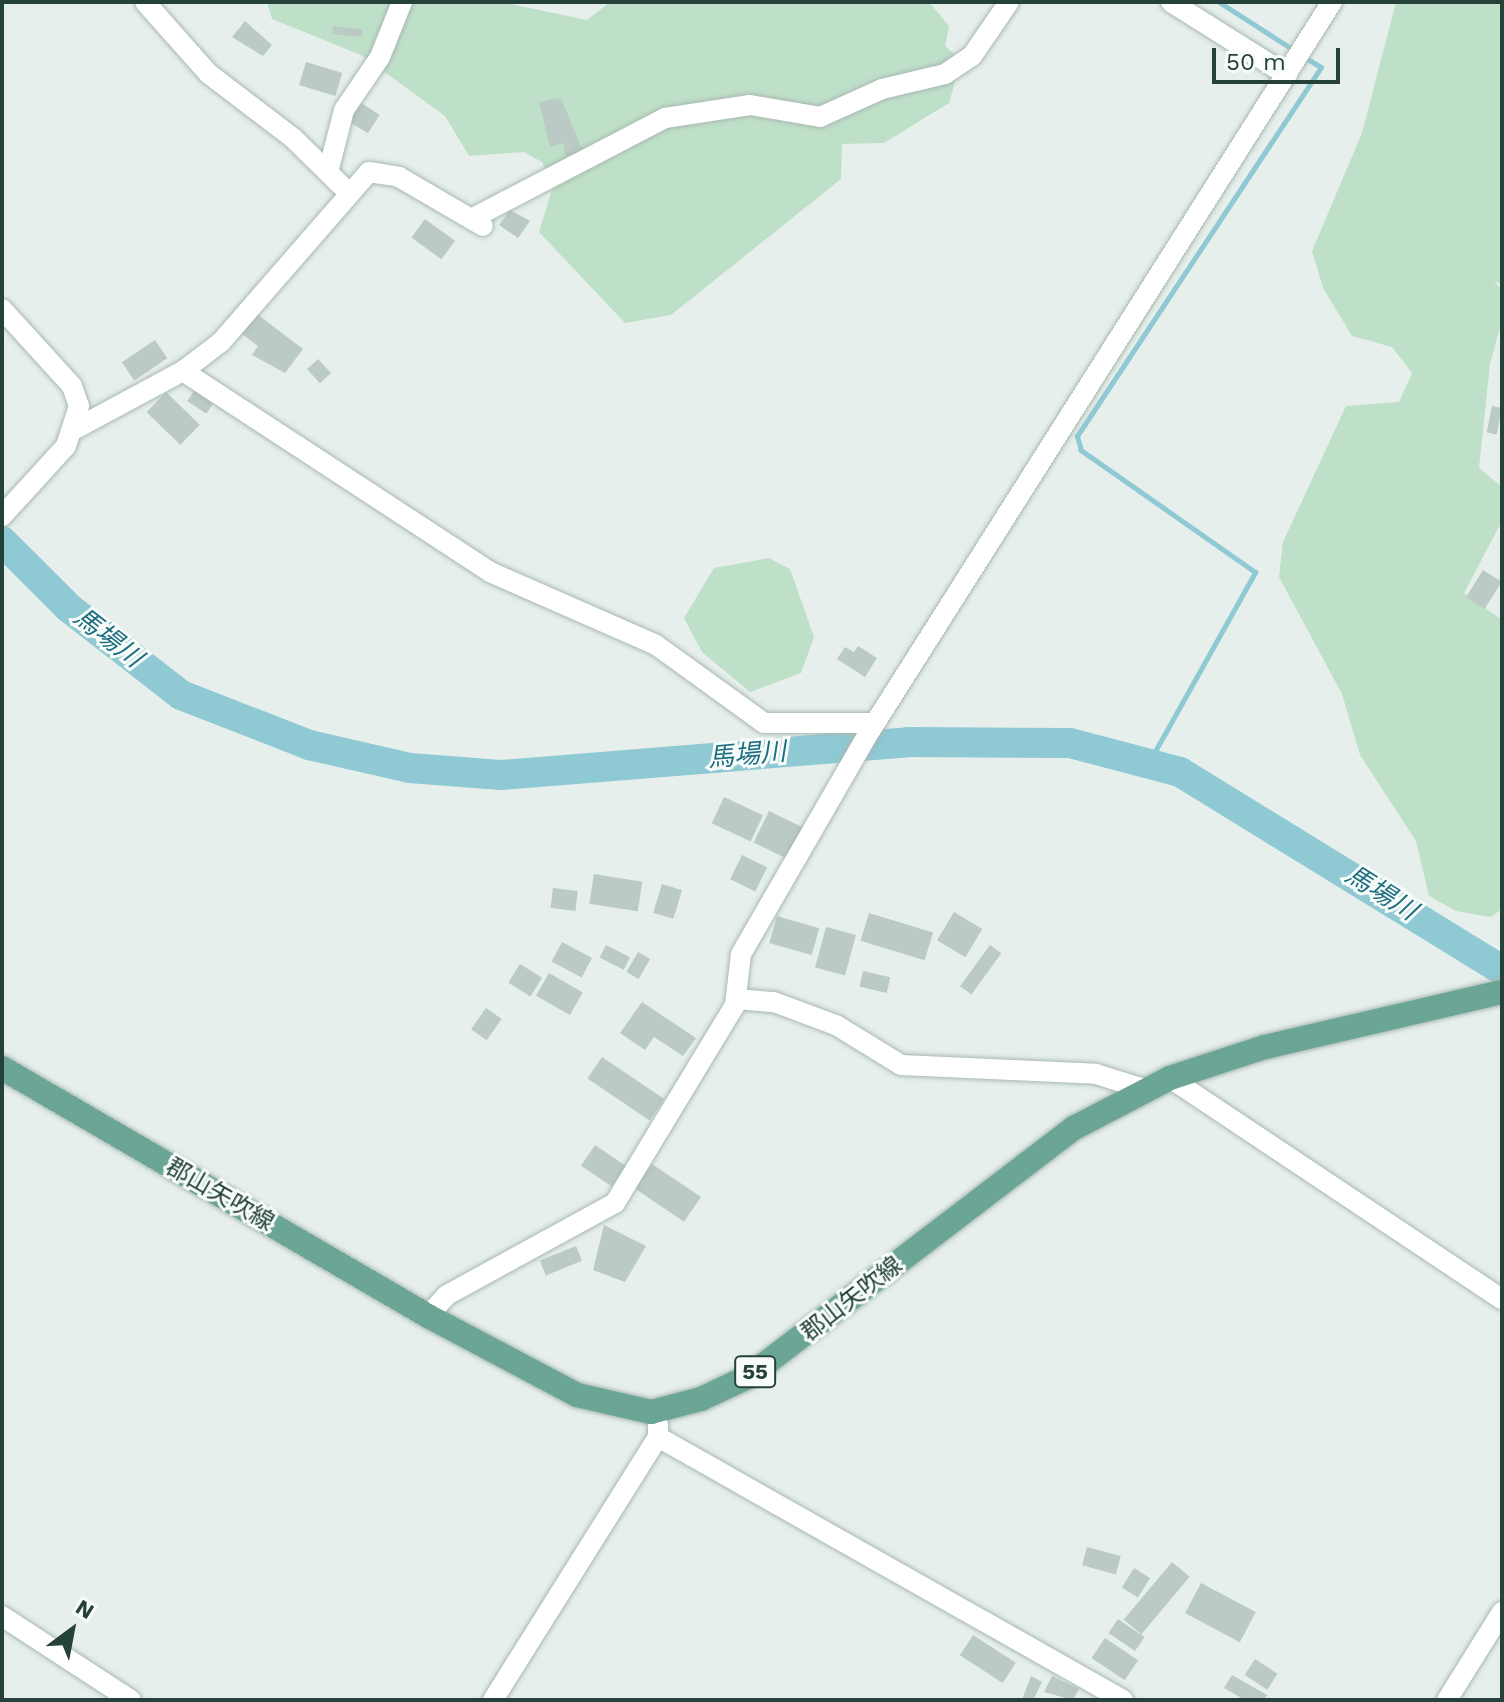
<!DOCTYPE html>
<meta charset="utf-8">
<style>
body{margin:0}
#map{position:relative;width:1504px;height:1702px;overflow:hidden;background:#e6efeb;font-family:"Work Sans","Noto Sans JP",sans-serif}
div>[style]{position:absolute}
.green>*{inset:0;background:#bfe0c8}
.stream>*{height:5px;margin:-2.5px;padding:0 2.5px;transform-origin:2.5px;border-radius:2.5px;background:#8ec9d4}
.river>*{height:30px;margin:-15px;padding:0 15px;transform-origin:15px;border-radius:15px;background:#8ec9d4}
.building>*{inset:0;background:#bbcac4;transform-origin:0 0}
.roads{filter:drop-shadow(0 0 2px #a8b8b2) drop-shadow(0 0 2px #a8b8b2)}
.street>*{height:20px;margin:-10px;padding:0 10px;transform-origin:10px;border-radius:10px;background:#fff}
.primary>*{height:24px;margin:-12px;padding:0 12px;transform-origin:12px;border-radius:12px;background:#6aa596}
span{translate:-50% -50%;white-space:nowrap;text-align:center;line-height:1.15;-webkit-text-stroke:6px #f7fbf9;paint-order:stroke}
.shield-label span{padding:2px 6px;background:#f7fbf9;border:2px solid;border-radius:6px;-webkit-text-stroke-width:0}
.shield-label{font-size:22px;color:#24423a;font-weight:700}
.street-label{font-size:24px;color:#24423a}
.water-label{font-size:26px;color:#1c6f80;font-style:italic}
.frame{position:absolute;inset:0;border:4px solid #24423a;pointer-events:none}
.north{position:absolute;left:32px;top:1590px;width:80px;height:80px;-webkit-text-stroke:6px #f7fbf9;paint-order:stroke;rotate:32deg;font-size:22px;font-weight:700;line-height:32px;text-align:center;color:#24423a}
.north::after{content:'';display:block;margin:auto;width:28px;height:36px;background:#24423a;clip-path:polygon(50% 0,100% 100%,50% 72%,0 100%)}
.scale{position:absolute;left:1212px;top:48px;width:128px;height:36px;box-sizing:border-box;border:4px solid #24423a;border-top:0;padding-left:10px;font-size:24px;line-height:28px;white-space:nowrap;color:#24423a;-webkit-text-stroke:6px #f7fbf9;paint-order:stroke}
</style>
<div id="map">
<div class="green">
<div style="clip-path:polygon(267px 2px,501px 2px,587px 20px,610px 2px,929px 2px,949px 26px,945px 46px,961px 60px,949px 103px,884px 143px,842px 144px,841px 179px,671px 315px,625px 323px,539px 232px,553px 186px,542px 162px,524px 152px,469px 156px,445px 116px,361px 55px,272px 19px)"></div>
<div style="clip-path:polygon(1396px 2px,1502px 2px,1502px 284px,1494px 281px,1502px 290px,1502px 320px,1490px 364px,1479px 468px,1502px 487px,1502px 521px,1464px 593px,1502px 620px,1502px 909px,1491px 917px,1456px 911px,1429px 896px,1416px 841px,1360px 755px,1342px 694px,1279px 577px,1283px 542px,1346px 406px,1399px 402px,1412px 373px,1392px 347px,1352px 336px,1323px 288px,1312px 251px,1362px 133px)"></div>
<div style="clip-path:polygon(769px 558px,790px 569px,814px 637px,801px 673px,750px 692px,702px 652px,684px 618px,714px 568px)"></div>
</div>
<div class="stream">
<div style="left:1219px;top:2px;width:90px;rotate:32.8deg"></div>
<div style="left:1149px;top:762px;width:218px;rotate:-60.8deg"></div>
<div style="left:1255px;top:572px;width:213px;rotate:-145deg"></div>
<div style="left:1081px;top:450px;width:15px;rotate:-106deg"></div>
<div style="left:1077px;top:436px;width:442px;rotate:-56.5deg"></div>
<div style="left:1321px;top:67px;width:20px;rotate:-150deg"></div>
</div>
<div class="river">
<div style="left:2px;top:541px;width:95px;rotate:45deg"></div>
<div style="left:69px;top:608px;width:142px;rotate:37.8deg"></div>
<div style="left:181px;top:695px;width:137px;rotate:21.3deg"></div>
<div style="left:309px;top:745px;width:104px;rotate:12.8deg"></div>
<div style="left:410px;top:768px;width:91px;rotate:4.4deg"></div>
<div style="left:501px;top:775px;width:409px;rotate:-4.6deg"></div>
<div style="left:909px;top:742px;width:161px;rotate:0.4deg"></div>
<div style="left:1070px;top:743px;width:114px;rotate:14.8deg"></div>
<div style="left:1180px;top:772px;width:378px;rotate:31.6deg"></div>
</div>
<div class="building">
<div style="clip-path:polygon(245px 21px,272px 45px,263px 56px,232px 37px)"></div>
<div style="left:333px;top:26px;width:30px;height:8px;rotate:6deg"></div>
<div style="left:306px;top:62px;width:38px;height:24px;rotate:17deg"></div>
<div style="clip-path:polygon(561px 98px,583px 152px,565px 156px,563px 143px,550px 147px,539px 102px)"></div>
<div style="left:361px;top:103px;width:22px;height:22px;rotate:32deg"></div>
<div style="clip-path:polygon(510px 210px,530px 221px,518px 238px,499px 225px)"></div>
<div style="left:425px;top:219px;width:37px;height:23px;rotate:36deg"></div>
<div style="clip-path:polygon(257px 314px,303px 349px,285px 373px,252px 355px,258px 346px,242px 334px)"></div>
<div style="left:155px;top:340px;width:22px;height:40px;rotate:56deg"></div>
<div style="left:318px;top:359px;width:19px;height:15px;rotate:47deg"></div>
<div style="left:194px;top:391px;width:23px;height:12px;rotate:34deg"></div>
<div style="left:166px;top:392px;width:47px;height:28px;rotate:44deg"></div>
<div style="left:1492px;top:406px;width:10px;height:27px;rotate:11deg"></div>
<div style="left:1483px;top:570px;width:22px;height:32px;rotate:32deg"></div>
<div style="clip-path:polygon(858px 646px,877px 658px,865px 677px,837px 659px,845px 647px,854px 652px)"></div>
<div style="left:724px;top:797px;width:43px;height:29px;rotate:25deg"></div>
<div style="left:769px;top:811px;width:39px;height:35px;rotate:26deg"></div>
<div style="left:742px;top:855px;width:28px;height:27px;rotate:26deg"></div>
<div style="left:594px;top:874px;width:49px;height:30px;rotate:9deg"></div>
<div style="left:662px;top:884px;width:21px;height:30px;rotate:17deg"></div>
<div style="left:553px;top:888px;width:25px;height:20px;rotate:7deg"></div>
<div style="left:954px;top:912px;width:33px;height:33px;rotate:31deg"></div>
<div style="left:869px;top:913px;width:67px;height:29px;rotate:17deg"></div>
<div style="left:777px;top:916px;width:44px;height:28px;rotate:16deg"></div>
<div style="left:826px;top:927px;width:31px;height:42px;rotate:15deg"></div>
<div style="left:562px;top:942px;width:34px;height:22px;rotate:28deg"></div>
<div style="left:606px;top:945px;width:27px;height:14px;rotate:27deg"></div>
<div style="left:990px;top:945px;width:14px;height:51px;rotate:36deg"></div>
<div style="left:638px;top:952px;width:14px;height:23px;rotate:30deg"></div>
<div style="left:520px;top:964px;width:26px;height:22px;rotate:32deg"></div>
<div style="left:863px;top:971px;width:28px;height:16px;rotate:13deg"></div>
<div style="left:549px;top:973px;width:39px;height:26px;rotate:30deg"></div>
<div style="clip-path:polygon(642px 1002px,696px 1038px,683px 1056px,654px 1037px,645px 1050px,620px 1033px)"></div>
<div style="left:486px;top:1008px;width:19px;height:26px;rotate:35deg"></div>
<div style="left:602px;top:1057px;width:75px;height:26px;rotate:34deg"></div>
<div style="left:595px;top:1145px;width:37px;height:25px;rotate:34deg"></div>
<div style="left:652px;top:1164px;width:59px;height:30px;rotate:34deg"></div>
<div style="clip-path:polygon(604px 1225px,646px 1246px,625px 1282px,593px 1270px)"></div>
<div style="left:576px;top:1246px;width:16px;height:39px;rotate:68deg"></div>
<div style="left:1087px;top:1547px;width:35px;height:19px;rotate:15deg"></div>
<div style="left:1172px;top:1562px;width:23px;height:75px;rotate:40deg"></div>
<div style="left:1134px;top:1568px;width:19px;height:23px;rotate:32deg"></div>
<div style="left:1201px;top:1583px;width:62px;height:34px;rotate:28deg"></div>
<div style="left:1118px;top:1619px;width:32px;height:17px;rotate:34deg"></div>
<div style="left:973px;top:1635px;width:51px;height:24px;rotate:33deg"></div>
<div style="left:1105px;top:1638px;width:40px;height:24px;rotate:34deg"></div>
<div style="left:1255px;top:1659px;width:27px;height:19px;rotate:33deg"></div>
<div style="clip-path:polygon(1232px 1675px,1267px 1695px,1264px 1700px,1245px 1700px,1224px 1688px)"></div>
<div style="clip-path:polygon(1031px 1676px,1042px 1682px,1033px 1700px,1022px 1700px)"></div>
<div style="clip-path:polygon(1052px 1676px,1079px 1689px,1073px 1700px,1044px 1692px)"></div>
</div>
<div class="roads">
<div class="street">
<div style="left:145px;top:2px;width:96px;rotate:48.4deg"></div>
<div style="left:209px;top:74px;width:106px;rotate:37.3deg"></div>
<div style="left:293px;top:138px;width:76px;rotate:44.5deg"></div>
<div style="left:1171px;top:2px;width:137px;rotate:32.2deg"></div>
<div style="left:328px;top:172px;width:64px;rotate:-75.5deg"></div>
<div style="left:344px;top:110px;width:64px;rotate:-55.8deg"></div>
<div style="left:380px;top:57px;width:59px;rotate:-68.2deg"></div>
<div style="left:473px;top:218px;width:216px;rotate:-27.5deg"></div>
<div style="left:665px;top:118px;width:86px;rotate:-8.7deg"></div>
<div style="left:750px;top:105px;width:71px;rotate:9.7deg"></div>
<div style="left:820px;top:117px;width:68px;rotate:-24.3deg"></div>
<div style="left:882px;top:89px;width:65px;rotate:-13.4deg"></div>
<div style="left:945px;top:74px;width:32px;rotate:-34deg"></div>
<div style="left:972px;top:56px;width:65px;rotate:-55.6deg"></div>
<div style="left:2px;top:309px;width:104px;rotate:47.7deg"></div>
<div style="left:72px;top:386px;width:21px;rotate:71deg"></div>
<div style="left:79px;top:406px;width:42px;rotate:108deg"></div>
<div style="left:66px;top:446px;width:95px;rotate:132.4deg"></div>
<div style="left:183px;top:371px;width:367px;rotate:33.2deg"></div>
<div style="left:490px;top:572px;width:181px;rotate:23.7deg"></div>
<div style="left:656px;top:645px;width:133px;rotate:35.8deg"></div>
<div style="left:764px;top:723px;width:111px"></div>
<div style="left:77px;top:428px;width:120px;rotate:-28.3deg"></div>
<div style="left:183px;top:371px;width:48px;rotate:-37.3deg"></div>
<div style="left:221px;top:342px;width:225px;rotate:-49deg"></div>
<div style="left:369px;top:172px;width:30px;rotate:9deg"></div>
<div style="left:399px;top:177px;width:97px;rotate:30.3deg"></div>
<div style="left:737px;top:999px;width:37px;rotate:5deg"></div>
<div style="left:774px;top:1002px;width:66px;rotate:20.4deg"></div>
<div style="left:836px;top:1025px;width:76px;rotate:31.6deg"></div>
<div style="left:901px;top:1065px;width:195px;rotate:2.6deg"></div>
<div style="left:1096px;top:1074px;width:53px;rotate:17.4deg"></div>
<div style="left:1170px;top:1078px;width:399px;rotate:33.7deg"></div>
<div style="left:428px;top:1316px;width:28px;rotate:-48deg"></div>
<div style="left:447px;top:1295px;width:192px;rotate:-28.7deg"></div>
<div style="left:615px;top:1203px;width:232px;rotate:-58.8deg"></div>
<div style="left:735px;top:1005px;width:51px;rotate:-83.3deg"></div>
<div style="left:741px;top:954px;width:258px;rotate:-60deg"></div>
<div style="left:870px;top:731px;width:863px;rotate:-57.64deg"></div>
<div style="left:658px;top:1437px;width:534px;rotate:29.49deg"></div>
<div style="left:2px;top:1616px;width:154px;rotate:33.1deg"></div>
<div style="left:493px;top:1700px;width:310px;rotate:-57.9deg"></div>
<div style="left:658px;top:1437px;width:13px;rotate:-90deg"></div>
<div style="left:1447px;top:1700px;width:104px;rotate:-58deg"></div>
</div>
<div class="primary">
<div style="left:2px;top:1068px;width:493px;rotate:30.2deg"></div>
<div style="left:428px;top:1316px;width:169px;rotate:27.9deg"></div>
<div style="left:577px;top:1395px;width:76px;rotate:12.9deg"></div>
<div style="left:651px;top:1412px;width:52px;rotate:-14.6deg"></div>
<div style="left:701px;top:1399px;width:52px;rotate:-25.1deg"></div>
<div style="left:748px;top:1377px;width:410px;rotate:-37.4deg"></div>
<div style="left:1074px;top:1128px;width:108px;rotate:-27.5deg"></div>
<div style="left:1170px;top:1078px;width:100px;rotate:-18.1deg"></div>
<div style="left:1265px;top:1047px;width:243px;rotate:-13.1deg"></div>
</div>
</div>
<div class="shield-label">
<span style="left:755px;top:1372px">55</span>
</div>
<div class="street-label">
<span style="left:220px;top:1195px;rotate:30deg">郡山矢吹線</span>
<span style="left:852px;top:1299px;rotate:-38deg">郡山矢吹線</span>
</div>
<div class="water-label">
<span style="left:108px;top:638px;rotate:38deg">馬場川</span>
<span style="left:747px;top:755px;rotate:-5deg">馬場川</span>
<span style="left:1381px;top:893px;rotate:32deg">馬場川</span>
</div>
<div class="frame"></div>
<div class="north">N</div>
<div class="scale">50 m</div>
</div>
